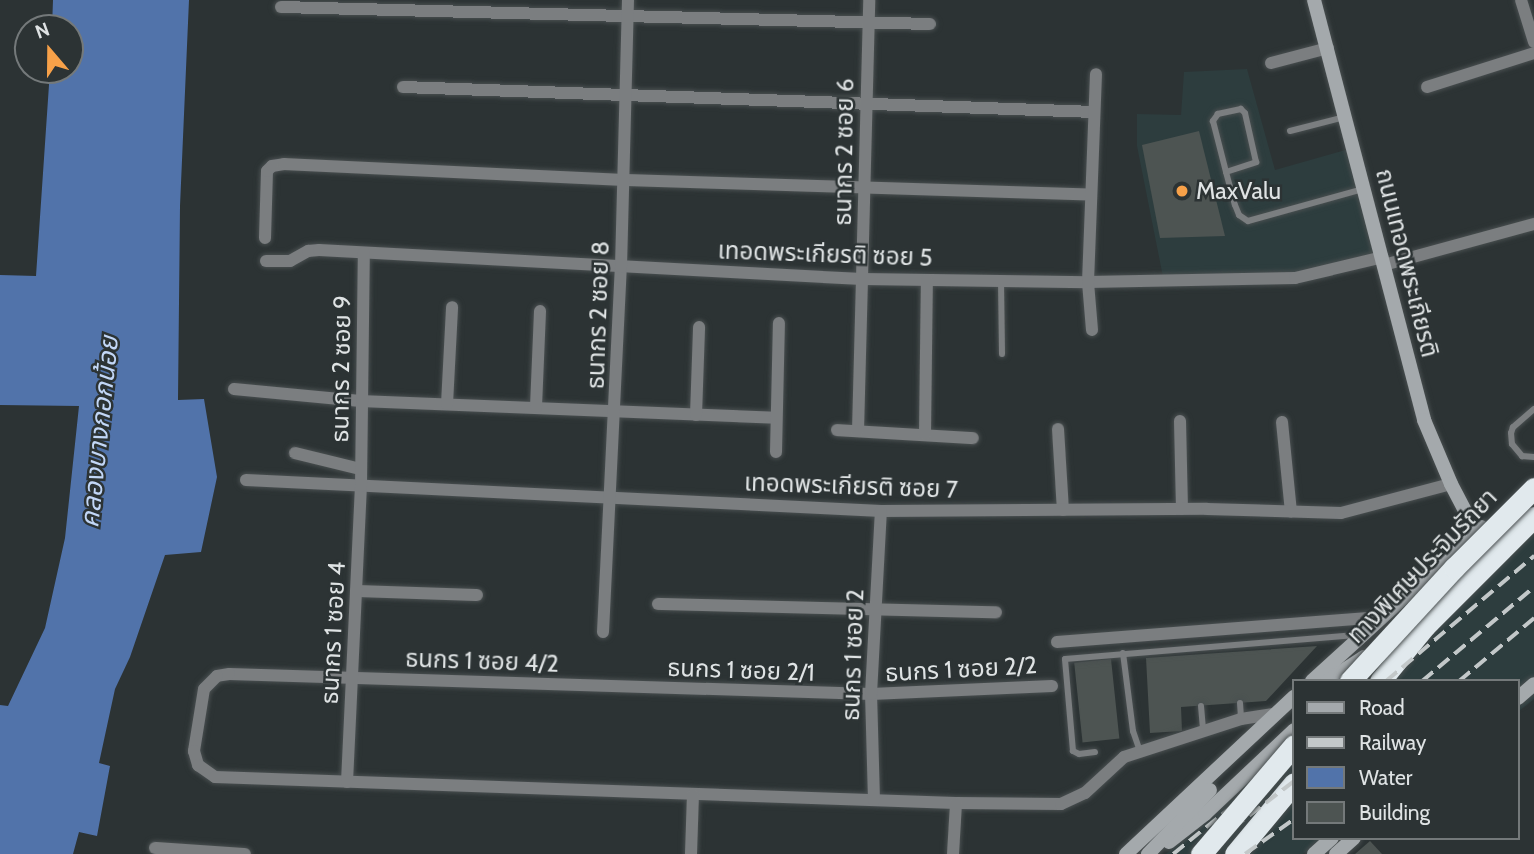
<!DOCTYPE html>
<meta charset="utf-8">
<style>
body{margin:0}
#map{position:relative;width:1534px;height:854px;overflow:hidden;background:#2c3334;font-family:Cabin,"Noto Sans Thai",sans-serif}
div>[style]{position:absolute}
.built>*{inset:0;background:#2d3d3e}
.water>*{inset:0;background:#5173aa}
.building>*{inset:0;background:#4d5452;transform-origin:0 0}
.roads{filter:drop-shadow(0 0 2px #494f50) drop-shadow(0 0 2px #494f50)}
.lane>*{height:6px;margin:-3px;padding:0 3px;transform-origin:3px;border-radius:3px;background:#7b7e80}
.street>*{height:12px;margin:-6px;padding:0 6px;transform-origin:6px;border-radius:6px;background:#7b7e80}
.secondary>*{height:14px;margin:-7px;padding:0 7px;transform-origin:7px;border-radius:7px;background:#a4a9ac}
.highway>*{height:21px;margin:-10.5px;padding:0 10.5px;transform-origin:10.5px;border-radius:10.5px;background:#e1e9ed}
.rail>*{height:3.5px;margin-top:-1.75px;transform-origin:0;background:repeating-linear-gradient(90deg,#c3c8c9 0 14px,transparent 0 21px)}
.bridges{filter:drop-shadow(0 0 2px #494f50) drop-shadow(0 0 2px #494f50)}
.highway-bridge>*{height:21px;margin:-10.5px;padding:0 10.5px;transform-origin:10.5px;border-radius:10.5px;background:#e1e9ed}
.dots>*{width:19px;height:19px;translate:-50% -50%;box-sizing:border-box;border:4px solid #2c3334;border-radius:50%}
span{translate:-50% -50%;white-space:nowrap;text-align:center;line-height:1.15;-webkit-text-stroke:5px #2c3334;paint-order:stroke}
.street-label{font-size:24px;color:#dfe3e4}
.poi-label{font-size:24px;color:#dfe3e4}
.left{translate:0 -50%;text-align:left}
.water-label{font-size:26px;color:#c2d7f7;font-style:italic}
.legend{position:absolute;left:1292px;top:679px;width:228px;height:161px;box-sizing:border-box;background:#2c3334;border:2px solid #74797a;margin:0;padding:9px 12px;list-style:none;font-size:21px;color:#dfe3e4}
.legend li{display:flex;align-items:center;gap:14px;height:35px}
.legend b{width:35px;border:2px solid #74797a}
.north{position:absolute;left:14px;top:14px;width:70px;height:70px;box-sizing:border-box;background:#2c3334;border:2px solid #74797a;border-radius:50%;rotate:340deg;font-size:19px;font-weight:700;line-height:28px;text-align:center;color:#dfe3e4}
.north::after{content:'';display:block;margin:auto;width:24px;height:32px;background:#f7a149;clip-path:polygon(50% 0,100% 100%,50% 72%,0 100%)}
</style>
<div id="map">
<div class="built">
<div style="clip-path:polygon(1247px 69px,1275px 170px,1349px 149px,1376px 255px,1295px 276px,1163px 277px,1137px 146px,1137px 114px,1181px 115px,1184px 72px)"></div>
<div style="clip-path:polygon(1534px 521px,1534px 699px,1518px 712px,1518px 681px,1368px 681px,1395px 659px)"></div>
<div style="clip-path:polygon(1294px 742px,1294px 838px,1321px 838px,1303px 854px,1166px 854px)"></div>
</div>
<div class="water">
<div style="clip-path:polygon(53px 0,189px 0,180px 206px,178px 400px,204px 399px,217px 477px,201px 552px,165px 555px,130px 657px,115px 689px,99px 763px,110px 766px,97px 836px,79px 832px,73px 854px,0 854px,0 705px,8px 706px,45px 628px,65px 538px,79px 406px,0 405px,0 275px,36px 276px,50px 70px,70px 70px,70px 28px,52px 28px)"></div>
</div>
<div class="building">
<div style="clip-path:polygon(1199px 131px,1225px 236px,1160px 238px,1142px 145px)"></div>
<div style="clip-path:polygon(1317px 646px,1266px 701px,1181px 707px,1182px 731px,1150px 733px,1146px 658px)"></div>
<div style="left:1111px;top:659px;width:80px;height:37px;rotate:84deg"></div>
<div style="clip-path:polygon(1370px 841px,1382px 854px,1355px 854px)"></div>
</div>
<div class="roads">
<div class="lane">
<div style="left:1290px;top:131px;width:57px;rotate:-14.3deg"></div>
<div style="left:1226px;top:172px;width:32px;rotate:-18deg"></div>
<div style="left:1256px;top:162px;width:50px;rotate:-102.7deg"></div>
<div style="left:1245px;top:113px;width:6px;rotate:-135deg"></div>
<div style="left:1241px;top:109px;width:24px;rotate:168deg"></div>
<div style="left:1218px;top:114px;width:9px;rotate:126deg"></div>
<div style="left:1213px;top:121px;width:53px;rotate:75.7deg"></div>
<div style="left:1226px;top:172px;width:34px;rotate:75deg"></div>
<div style="left:1235px;top:205px;width:11px;rotate:68deg"></div>
<div style="left:1239px;top:215px;width:11px;rotate:34deg"></div>
<div style="left:1248px;top:221px;width:119px;rotate:-15.5deg"></div>
<div style="left:1001px;top:281px;width:73px;rotate:89.2deg"></div>
<div style="left:1534px;top:409px;width:28px;rotate:139deg"></div>
<div style="left:1513px;top:427px;width:6px;rotate:108deg"></div>
<div style="left:1511px;top:433px;width:11px;rotate:85deg"></div>
<div style="left:1512px;top:444px;width:16px;rotate:50deg"></div>
<div style="left:1522px;top:456px;width:12px;rotate:5deg"></div>
<div style="left:1123px;top:653px;width:79px;rotate:82.7deg"></div>
<div style="left:1133px;top:731px;width:21px;rotate:71deg"></div>
<div style="left:1240px;top:703px;width:16px;rotate:86deg"></div>
<div style="left:1201px;top:706px;width:24px;rotate:85deg"></div>
<div style="left:1095px;top:752px;width:16px;rotate:173deg"></div>
<div style="left:1079px;top:754px;width:7px;rotate:-153deg"></div>
<div style="left:1073px;top:751px;width:92px;rotate:-95deg"></div>
<div style="left:1065px;top:659px;width:295px;rotate:-4.7deg"></div>
</div>
<div class="street">
<div style="left:1521px;top:0;width:44px;rotate:72.8deg"></div>
<div style="left:281px;top:7px;width:649px;rotate:1.5deg"></div>
<div style="left:1271px;top:63px;width:59px;rotate:-14.7deg"></div>
<div style="left:403px;top:87px;width:691px;rotate:2.07deg"></div>
<div style="left:1427px;top:87px;width:112px;rotate:-17.6deg"></div>
<div style="left:265px;top:238px;width:67px;rotate:-88.3deg"></div>
<div style="left:267px;top:171px;width:7px;rotate:-45deg"></div>
<div style="left:272px;top:166px;width:12px;rotate:-9deg"></div>
<div style="left:284px;top:164px;width:340px;rotate:2.7deg"></div>
<div style="left:624px;top:180px;width:467px;rotate:1.8deg"></div>
<div style="left:266px;top:261px;width:24px"></div>
<div style="left:290px;top:261px;width:21px;rotate:-29deg"></div>
<div style="left:308px;top:251px;width:11px;rotate:-5deg"></div>
<div style="left:319px;top:250px;width:544px;rotate:3.06deg"></div>
<div style="left:862px;top:279px;width:226px;rotate:0.8deg"></div>
<div style="left:1088px;top:282px;width:207px;rotate:-1.1deg"></div>
<div style="left:1295px;top:278px;width:90px;rotate:-13.4deg"></div>
<div style="left:1384px;top:265px;width:156px;rotate:-15.3deg"></div>
<div style="left:1092px;top:330px;width:48px;rotate:-94.8deg"></div>
<div style="left:1088px;top:282px;width:208px;rotate:-87.8deg"></div>
<div style="left:234px;top:389px;width:127px;rotate:5.4deg"></div>
<div style="left:360px;top:401px;width:416px;rotate:2.3deg"></div>
<div style="left:447px;top:404px;width:97px;rotate:-87deg"></div>
<div style="left:536px;top:407px;width:96px;rotate:-87.6deg"></div>
<div style="left:696px;top:415px;width:88px;rotate:-88deg"></div>
<div style="left:1180px;top:421px;width:88px;rotate:88.7deg"></div>
<div style="left:1282px;top:422px;width:90px;rotate:84.3deg"></div>
<div style="left:1058px;top:429px;width:81px;rotate:86.5deg"></div>
<div style="left:837px;top:430px;width:136px;rotate:3.4deg"></div>
<div style="left:858px;top:431px;width:431px;rotate:-88.5deg"></div>
<div style="left:925px;top:434px;width:154px;rotate:-89.3deg"></div>
<div style="left:776px;top:452px;width:129px;rotate:-88.7deg"></div>
<div style="left:295px;top:453px;width:67px;rotate:13.8deg"></div>
<div style="left:246px;top:480px;width:636px;rotate:2.79deg"></div>
<div style="left:881px;top:511px;width:326px;rotate:-0.4deg"></div>
<div style="left:1207px;top:509px;width:134px;rotate:1.7deg"></div>
<div style="left:1341px;top:513px;width:114px;rotate:-14.8deg"></div>
<div style="left:356px;top:591px;width:121px;rotate:1.9deg"></div>
<div style="left:658px;top:604px;width:338px;rotate:1.4deg"></div>
<div style="left:603px;top:632px;width:365px;rotate:-87.2deg"></div>
<div style="left:621px;top:267px;width:267px;rotate:-88.5deg"></div>
<div style="left:1057px;top:642px;width:325px;rotate:-4.4deg"></div>
<div style="left:1052px;top:686px;width:181px;rotate:177.5deg"></div>
<div style="left:871px;top:694px;width:642px;rotate:-178.22deg"></div>
<div style="left:229px;top:674px;width:12px;rotate:171deg"></div>
<div style="left:217px;top:676px;width:18px;rotate:135deg"></div>
<div style="left:204px;top:689px;width:63px;rotate:99.2deg"></div>
<div style="left:194px;top:751px;width:15px;rotate:74deg"></div>
<div style="left:198px;top:765px;width:21px;rotate:35deg"></div>
<div style="left:215px;top:777px;width:741px;rotate:2.01deg"></div>
<div style="left:956px;top:803px;width:105px;rotate:0.5deg"></div>
<div style="left:1061px;top:804px;width:26px;rotate:-25deg"></div>
<div style="left:1085px;top:793px;width:53px;rotate:-42.7deg"></div>
<div style="left:1124px;top:757px;width:123px;rotate:-18deg"></div>
<div style="left:1241px;top:719px;width:36px;rotate:-9deg"></div>
<div style="left:347px;top:782px;width:296px;rotate:-87.3deg"></div>
<div style="left:361px;top:486px;width:233px;rotate:-89.3deg"></div>
<div style="left:874px;top:800px;width:106px;rotate:-91.6deg"></div>
<div style="left:871px;top:694px;width:183px;rotate:-86.9deg"></div>
<div style="left:155px;top:848px;width:90px;rotate:3.8deg"></div>
<div style="left:691px;top:854px;width:59px;rotate:-88.1deg"></div>
<div style="left:953px;top:854px;width:51px;rotate:-86.6deg"></div>
</div>
<div class="secondary">
<div style="left:1314px;top:0;width:434px;rotate:75.3deg"></div>
<div style="left:1424px;top:420px;width:69px;rotate:67.1deg"></div>
<div style="left:1451px;top:484px;width:52px;rotate:62.4deg"></div>
<div style="left:1312px;top:681px;width:229px;rotate:-42.3deg"></div>
<div style="left:1327px;top:681px;width:44px;rotate:-33deg"></div>
<div style="left:1518px;top:698px;width:21px;rotate:-41deg"></div>
<div style="left:1169px;top:842px;width:46px;rotate:-37.9deg"></div>
<div style="left:1205px;top:814px;width:122px;rotate:-43.3deg"></div>
<div style="left:1126px;top:854px;width:230px;rotate:-43.1deg"></div>
<div style="left:1148px;top:854px;width:89px;rotate:-45.9deg"></div>
<div style="left:1314px;top:854px;width:24px;rotate:-42deg"></div>
<div style="left:1336px;top:854px;width:24px;rotate:-42deg"></div>
</div>
<div class="highway">
<div style="left:1380px;top:681px;width:71px;rotate:-50.7deg"></div>
<div style="left:1425px;top:626px;width:154px;rotate:-45deg"></div>
<div style="left:1235px;top:854px;width:92px;rotate:-50.3deg"></div>
</div>
</div>
<div class="rail">
<div style="left:1386px;top:681px;width:194px;rotate:-40.2deg"></div>
<div style="left:1422px;top:681px;width:146px;rotate:-40deg"></div>
<div style="left:1459px;top:681px;width:98px;rotate:-40deg"></div>
<div style="left:1173px;top:854px;width:156px;rotate:-39deg"></div>
<div style="left:1199px;top:854px;width:120px;rotate:-37.5deg"></div>
<div style="left:1245px;top:854px;width:60px;rotate:-35.5deg"></div>
</div>
<div class="bridges">
<div class="highway-bridge">
<div style="left:1350px;top:681px;width:154px;rotate:-47.4deg"></div>
<div style="left:1454px;top:568px;width:113px;rotate:-45deg"></div>
<div style="left:1201px;top:854px;width:143px;rotate:-49.5deg"></div>
</div>
</div>
<div class="dots">
<div style="left:1182px;top:191px;background:#f7a149"></div>
</div>
<div class="street-label">
<span style="left:844px;top:152px;rotate:-89deg">ธนากร 2 ซอย 6</span>
<span style="left:825px;top:254px;rotate:2deg">เทอดพระเกียรติ ซอย 5</span>
<span style="left:1407px;top:263px;rotate:76deg">ถนนเทอดพระเกียรติ</span>
<span style="left:598px;top:315px;rotate:-88deg">ธนากร 2 ซอย 8</span>
<span style="left:341px;top:369px;rotate:-89deg">ธนากร 2 ซอย 9</span>
<span style="left:851px;top:486px;rotate:2deg">เทอดพระเกียรติ ซอย 7</span>
<span style="left:1422px;top:566px;rotate:-46deg">ทางพิเศษประจิมรัถยา</span>
<span style="left:333px;top:633px;rotate:-87deg">ธนากร 1 ซอย 4</span>
<span style="left:853px;top:655px;rotate:-88deg">ธนกร 1 ซอย 2</span>
<span style="left:482px;top:661px;rotate:2deg">ธนกร 1 ซอย 4/2</span>
<span style="left:961px;top:669px;rotate:-3deg">ธนกร 1 ซอย 2/2</span>
<span style="left:741px;top:670px;rotate:2deg">ธนกร 1 ซอย 2/1</span>
</div>
<div class="poi-label">
<span class="left" style="left:1196px;top:191px">MaxValu</span>
</div>
<div class="water-label">
<span style="left:100px;top:432px;rotate:-84deg">คลองบางกอกน้อย</span>
</div>
<ul class="legend">
<li><b style="height:9px;background:#a4a9ac"></b>Road</li>
<li><b style="height:9px;background:#c3c8c9"></b>Railway</li>
<li><b style="height:19px;background:#5173aa"></b>Water</li>
<li><b style="height:19px;background:#4d5452"></b>Building</li>
</ul>
<div class="north">N</div>
</div>
